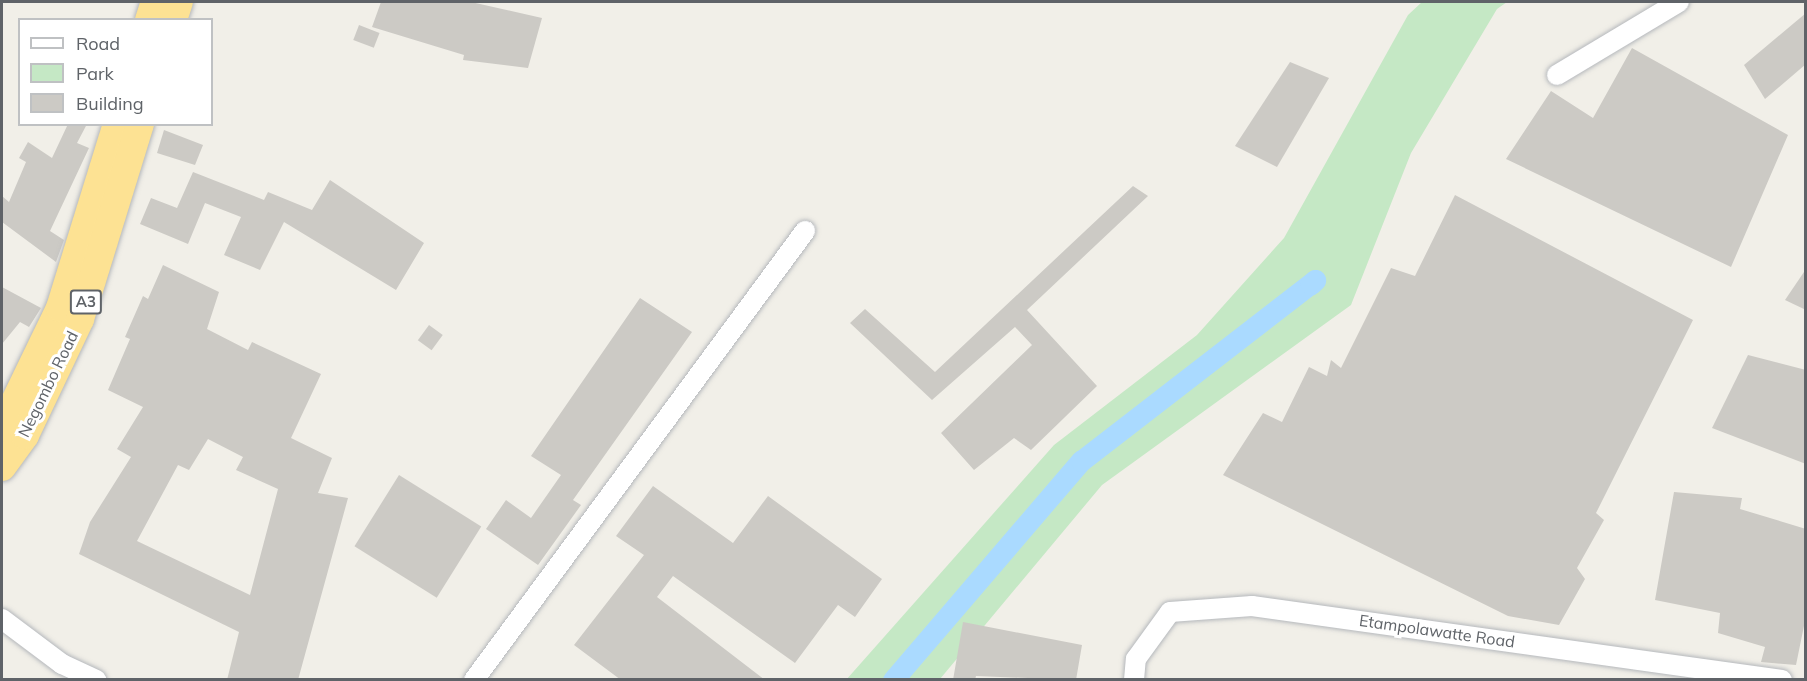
<!DOCTYPE html>
<style>
body{margin:0}
#map{position:relative;width:1807px;height:681px;overflow:hidden;background:#f1efe8;font-family:Mulish,sans-serif}
div>[style]{position:absolute}
.green>*{inset:0;background:#c5e8c5}
.canal>*{height:21px;margin:-10.5px;padding:0 10.5px;transform-origin:10.5px;border-radius:10.5px;background:#aadaff}
.building>*{inset:0;background:#cccac5;transform-origin:0 0}
.roads{filter:drop-shadow(0 0 2px #b5b8bc) drop-shadow(0 0 2px #b5b8bc)}
.minor>*{height:20px;margin:-10px;padding:0 10px;transform-origin:10px;border-radius:10px;background:#fff}
.highway>*{height:28px;margin:-14px;padding:0 14px;transform-origin:14px;border-radius:14px;background:#fde293}
span{translate:-50% -50%;white-space:nowrap;text-align:center;line-height:1.15;-webkit-text-stroke:6px #fff;paint-order:stroke}
.shield-label span{padding:2px 4px;background:#fff;border:2px solid;border-radius:4px;-webkit-text-stroke-width:0}
.shield-label{font-size:15px;color:#5f6368;font-weight:700}
.street-label{font-size:16px;color:#5f6368}
.frame{position:absolute;inset:0;border:3px solid #5f6368;pointer-events:none}
.legend{position:absolute;left:18px;top:18px;width:195px;height:108px;box-sizing:border-box;background:#fff;border:2px solid #bfc1c3;margin:0;padding:8px 10px;list-style:none;font-size:18px;color:#5f6368}
.legend li{display:flex;align-items:center;gap:12px;height:30px}
.legend b{width:30px;border:2px solid #bfc1c3}
</style>
<div id="map">
<div class="green">
<div style="clip-path:polygon(1422px 2px,1507px 2px,1497px 9px,1411px 153px,1351px 305px,1102px 485px,940px 679px,846px 680px,1054px 445px,1197px 335px,1284px 238px,1408px 15px)"></div>
</div>
<div class="canal">
<div style="left:893px;top:680px;width:289px;rotate:-49.4deg"></div>
<div style="left:1081px;top:461px;width:296px;rotate:-37.7deg"></div>
<div style="left:1315px;top:280px;width:6px;rotate:135deg"></div>
</div>
<div class="building">
<div style="clip-path:polygon(381px 2px,471px 2px,542px 18px,528px 68px,463px 60px,464px 55px,372px 27px)"></div>
<div style="clip-path:polygon(1806px 13px,1806px 64px,1765px 99px,1744px 65px)"></div>
<div style="left:359px;top:25px;width:22px;height:16px;rotate:21deg"></div>
<div style="clip-path:polygon(1632px 48px,1788px 135px,1731px 267px,1506px 159px,1551px 91px,1593px 118px)"></div>
<div style="clip-path:polygon(1290px 62px,1329px 78px,1277px 167px,1235px 146px)"></div>
<div style="clip-path:polygon(68px 124px,87px 124px,77px 143px,89px 148px,50px 231px,64px 240px,56px 262px,2px 222px,2px 196px,9px 202px,26px 162px,19px 158px,28px 142px,52px 158px)"></div>
<div style="clip-path:polygon(164px 130px,203px 145px,195px 165px,157px 153px)"></div>
<div style="clip-path:polygon(193px 172px,264px 200px,268px 192px,312px 210px,330px 180px,424px 243px,396px 290px,284px 222px,260px 270px,224px 255px,241px 217px,205px 203px,188px 244px,140px 224px,151px 198px,177px 208px)"></div>
<div style="clip-path:polygon(1133px 186px,1148px 196px,1027px 310px,1097px 386px,1031px 450px,1014px 438px,974px 470px,941px 433px,1032px 345px,1015px 327px,932px 400px,850px 323px,865px 309px,935px 372px)"></div>
<div style="clip-path:polygon(1455px 195px,1693px 320px,1596px 513px,1604px 520px,1577px 568px,1585px 579px,1559px 625px,1508px 616px,1223px 475px,1263px 413px,1282px 422px,1309px 367px,1327px 376px,1331px 360px,1341px 368px,1391px 268px,1415px 276px)"></div>
<div style="clip-path:polygon(evenodd,163px 265px,219px 292px,207px 329px,248px 350px,252px 342px,321px 374px,291px 438px,332px 458px,318px 493px,348px 498px,298px 680px,227px 680px,239px 632px,79px 554px,90px 522px,131px 457px,117px 449px,143px 407px,108px 390px,130px 339px,125px 337px,143px 296px,148px 299px,163px 265px,208px 439px,243px 457px,236px 470px,278px 489px,250px 595px,137px 541px,178px 465px,189px 470px,208px 439px)"></div>
<div style="clip-path:polygon(1806px 269px,1806px 310px,1785px 300px)"></div>
<div style="clip-path:polygon(2px 287px,41px 308px,29px 327px,20px 322px,2px 344px)"></div>
<div style="clip-path:polygon(640px 298px,692px 332px,573px 500px,581px 505px,538px 565px,486px 529px,506px 500px,531px 518px,561px 475px,531px 456px)"></div>
<div style="left:429px;top:325px;width:17px;height:19px;rotate:36deg"></div>
<div style="clip-path:polygon(1748px 355px,1806px 370px,1806px 464px,1712px 428px)"></div>
<div style="left:399px;top:475px;width:97px;height:84px;rotate:32deg"></div>
<div style="clip-path:polygon(653px 486px,733px 543px,768px 496px,882px 579px,855px 617px,838px 605px,795px 663px,673px 576px,657px 597px,765px 680px,621px 680px,574px 645px,644px 555px,616px 536px)"></div>
<div style="clip-path:polygon(1674px 492px,1742px 498px,1740px 509px,1806px 529px,1806px 616px,1796px 665px,1761px 662px,1765px 647px,1718px 633px,1720px 613px,1655px 600px)"></div>
<div style="clip-path:polygon(963px 622px,1082px 645px,1076px 680px,976px 676px,975px 680px,953px 680px)"></div>
</div>
<div class="roads">
<div class="minor">
<div style="left:1557px;top:75px;width:142px;rotate:-30.9deg"></div>
<div style="left:2px;top:619px;width:75px;rotate:36.9deg"></div>
<div style="left:62px;top:664px;width:38px;rotate:25deg"></div>
<div style="left:474px;top:680px;width:558px;rotate:-53.6deg"></div>
<div style="left:1134px;top:680px;width:21px;rotate:-85deg"></div>
<div style="left:1136px;top:659px;width:58px;rotate:-54.1deg"></div>
<div style="left:1170px;top:612px;width:82px;rotate:-4.2deg"></div>
<div style="left:1252px;top:606px;width:535px;rotate:7.95deg"></div>
</div>
<div class="highway">
<div style="left:149px;top:20px;width:19px;rotate:-72deg"></div>
<div style="left:173px;top:20px;width:19px;rotate:-72deg"></div>
<div style="left:2px;top:428px;width:133px;rotate:-64.2deg"></div>
<div style="left:60px;top:308px;width:193px;rotate:-72.8deg"></div>
<div style="left:2px;top:467px;width:39px;rotate:-54deg"></div>
<div style="left:25px;top:435px;width:128px;rotate:-64.6deg"></div>
<div style="left:80px;top:319px;width:204px;rotate:-72.9deg"></div>
</div>
</div>
<div class="shield-label">
<span style="left:86px;top:302px">A3</span>
</div>
<div class="street-label">
<span style="left:48px;top:384px;rotate:-64deg">Negombo Road</span>
<span style="left:1437px;top:631px;rotate:8deg">Etampolawatte Road</span>
</div>
<div class="frame"></div>
<ul class="legend">
<li><b style="height:8px;background:#fff"></b>Road</li>
<li><b style="height:16px;background:#c5e8c5"></b>Park</li>
<li><b style="height:16px;background:#cccac5"></b>Building</li>
</ul>
</div>
